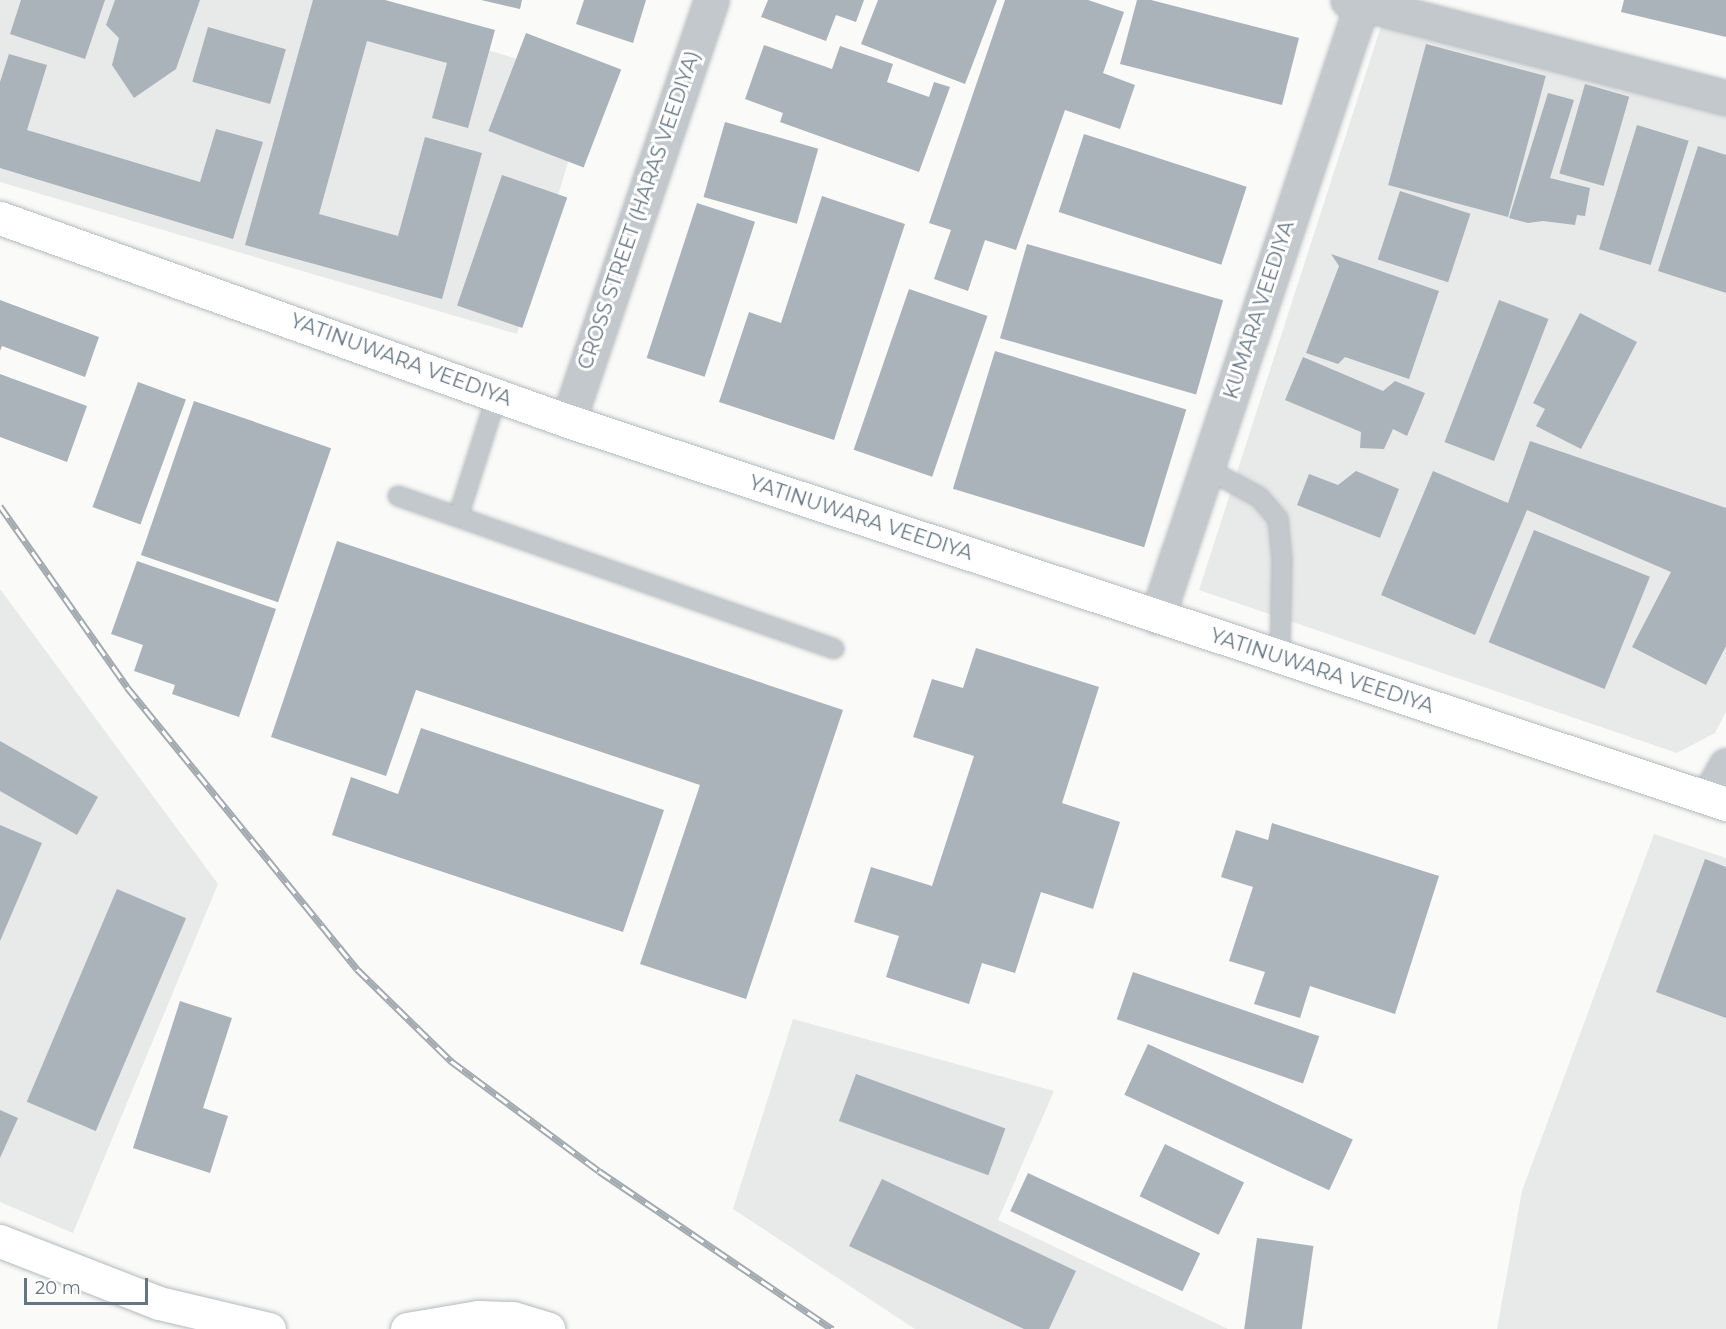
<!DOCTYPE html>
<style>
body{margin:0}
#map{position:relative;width:1726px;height:1329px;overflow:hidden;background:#fafaf8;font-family:Montserrat,sans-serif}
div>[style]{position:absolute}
.built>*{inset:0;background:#e8e9e9}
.building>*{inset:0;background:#aab3b9;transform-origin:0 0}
.roads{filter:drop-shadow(0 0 2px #b5babe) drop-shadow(0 0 2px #b5babe)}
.service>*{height:18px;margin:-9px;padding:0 9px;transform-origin:9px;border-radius:9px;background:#c3c8cc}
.tertiary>*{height:33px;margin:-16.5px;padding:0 16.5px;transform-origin:16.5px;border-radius:16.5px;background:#c3c8cc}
.primary>*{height:33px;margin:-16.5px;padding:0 16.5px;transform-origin:16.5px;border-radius:16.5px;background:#fff}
.rail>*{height:7px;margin-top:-3.5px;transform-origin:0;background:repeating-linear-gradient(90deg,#fff 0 14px,#a2aab0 0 28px);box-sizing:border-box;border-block:2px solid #a2aab0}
span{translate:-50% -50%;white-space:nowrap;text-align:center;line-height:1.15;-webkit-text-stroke:6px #fff;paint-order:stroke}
.street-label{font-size:20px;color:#657683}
.scale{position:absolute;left:24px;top:1278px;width:124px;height:27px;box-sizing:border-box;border:3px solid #657683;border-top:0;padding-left:8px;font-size:18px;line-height:21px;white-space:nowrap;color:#657683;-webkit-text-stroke:4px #fff;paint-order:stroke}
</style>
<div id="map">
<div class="built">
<div style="clip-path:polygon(0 0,317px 0,592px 81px,517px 334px,0 182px)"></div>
<div style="clip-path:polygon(1383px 20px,1726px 110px,1726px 712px,1715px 733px,1677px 753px,1199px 590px)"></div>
<div style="clip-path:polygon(0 589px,218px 884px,73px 1233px,0 1202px)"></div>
<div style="clip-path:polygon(1654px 834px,1726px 858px,1726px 1329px,1497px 1329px,1522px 1191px)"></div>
<div style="clip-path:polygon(793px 1019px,1054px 1091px,998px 1220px,1228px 1329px,915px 1329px,733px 1209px)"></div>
</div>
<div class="building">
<div style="clip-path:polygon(21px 0,105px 0,85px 59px,10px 34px)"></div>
<div style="clip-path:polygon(115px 0,200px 0,176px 69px,134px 98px,112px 65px,119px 38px,106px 25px)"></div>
<div style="clip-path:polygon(313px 0,385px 0,495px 30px,468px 128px,432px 118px,447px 63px,367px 41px,319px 214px,398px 236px,425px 137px,482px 153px,442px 299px,245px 245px)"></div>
<div style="clip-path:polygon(481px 0,522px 0,520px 9px)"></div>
<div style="clip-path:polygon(584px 0,646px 0,633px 43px,576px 24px)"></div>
<div style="clip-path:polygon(768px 0,864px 0,856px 22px,836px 15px,826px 41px,761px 17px)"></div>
<div style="clip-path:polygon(878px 0,997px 0,965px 84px,861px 44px)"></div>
<div style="clip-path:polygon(1005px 0,1088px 0,1124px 12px,1103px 73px,1135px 85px,1120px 129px,1065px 110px,1016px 250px,985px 240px,968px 291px,934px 279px,951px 230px,929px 223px)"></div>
<div style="clip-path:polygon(1137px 0,1151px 0,1299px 38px,1282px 105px,1120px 64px)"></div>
<div style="clip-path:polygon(1624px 0,1726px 0,1726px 37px,1621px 12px)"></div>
<div style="left:208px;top:27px;width:81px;height:57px;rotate:16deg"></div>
<div style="left:526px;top:33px;width:102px;height:105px;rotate:21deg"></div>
<div style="left:1426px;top:44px;width:124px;height:146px;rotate:15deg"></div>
<div style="clip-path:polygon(764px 45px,832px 69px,840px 46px,893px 64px,887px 82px,929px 97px,934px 82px,950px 87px,919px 172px,780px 122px,783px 113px,745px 99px)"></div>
<div style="clip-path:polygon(9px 54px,47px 65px,27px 130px,200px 182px,216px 129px,263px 142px,233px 239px,0 168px,0 82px)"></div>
<div style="left:1585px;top:84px;width:46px;height:93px;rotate:16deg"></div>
<div style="clip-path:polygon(1548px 93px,1574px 100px,1550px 178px,1590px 188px,1585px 216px,1577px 215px,1575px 225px,1543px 221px,1528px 223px,1509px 218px)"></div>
<div style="left:725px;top:122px;width:97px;height:78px;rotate:16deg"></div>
<div style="left:1637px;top:125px;width:54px;height:130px;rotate:17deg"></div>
<div style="left:1084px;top:134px;width:171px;height:82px;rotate:18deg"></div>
<div style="clip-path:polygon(1698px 146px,1726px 155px,1726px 293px,1658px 271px)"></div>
<div style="left:502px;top:175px;width:69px;height:138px;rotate:19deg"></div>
<div style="left:1400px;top:191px;width:74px;height:72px;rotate:18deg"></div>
<div style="clip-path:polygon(822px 196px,905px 224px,834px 440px,719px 402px,749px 312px,781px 323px)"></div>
<div style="left:697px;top:203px;width:61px;height:163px;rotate:18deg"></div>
<div style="left:1027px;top:244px;width:204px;height:98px;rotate:16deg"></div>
<div style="clip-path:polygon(1331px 254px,1439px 291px,1409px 379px,1345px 357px,1338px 364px,1306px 353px,1339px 266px)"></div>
<div style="left:909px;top:289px;width:83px;height:170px;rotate:19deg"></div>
<div style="clip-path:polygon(0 300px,99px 337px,85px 377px,2px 346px,0 351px)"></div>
<div style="left:1499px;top:300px;width:53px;height:152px;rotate:21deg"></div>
<div style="clip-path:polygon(1580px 313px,1637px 342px,1581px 449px,1536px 426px,1545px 409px,1533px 403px)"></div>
<div style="left:995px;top:351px;width:200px;height:144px;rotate:17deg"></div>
<div style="clip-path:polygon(1303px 357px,1383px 391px,1395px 381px,1425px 393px,1407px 436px,1393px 429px,1384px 449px,1360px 448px,1361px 432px,1285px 400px)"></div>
<div style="clip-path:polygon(0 374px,87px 406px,67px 462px,0 437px)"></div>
<div style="left:138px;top:382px;width:51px;height:133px;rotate:20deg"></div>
<div style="left:194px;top:401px;width:145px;height:163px;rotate:19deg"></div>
<div style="clip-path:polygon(1530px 441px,1726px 508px,1726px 646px,1706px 685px,1632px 647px,1671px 572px,1527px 510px,1475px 635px,1381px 595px,1433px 471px,1508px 503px)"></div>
<div style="clip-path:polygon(1356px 471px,1399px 489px,1380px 538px,1297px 505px,1309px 474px,1338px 485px)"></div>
<div style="left:1534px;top:530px;width:125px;height:121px;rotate:22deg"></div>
<div style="clip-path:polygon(337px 541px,843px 710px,746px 999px,640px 964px,700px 785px,416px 690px,386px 776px,271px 737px)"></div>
<div style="clip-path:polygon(137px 561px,276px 609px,239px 717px,172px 694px,175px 685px,134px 671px,143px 645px,111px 634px)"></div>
<div style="clip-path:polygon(976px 648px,1099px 687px,1062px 803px,1120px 822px,1093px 909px,1041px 892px,1015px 973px,982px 963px,969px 1004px,886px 977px,899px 936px,854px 922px,871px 867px,932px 886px,974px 756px,913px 737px,932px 679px,963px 688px)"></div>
<div style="clip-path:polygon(421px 728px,664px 810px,623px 932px,332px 835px,351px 777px,398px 794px)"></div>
<div style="clip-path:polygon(0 741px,98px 797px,77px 835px,0 791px)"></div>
<div style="clip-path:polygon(1272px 823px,1439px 876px,1395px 1014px,1310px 986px,1300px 1018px,1254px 1004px,1265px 972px,1229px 961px,1253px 887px,1221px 877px,1236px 830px,1268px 840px)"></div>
<div style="clip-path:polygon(0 825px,42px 843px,0 941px)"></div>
<div style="clip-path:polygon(1705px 859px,1726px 867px,1726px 1018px,1656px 992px)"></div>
<div style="left:117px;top:889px;width:75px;height:231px;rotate:23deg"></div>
<div style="left:1133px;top:972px;width:197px;height:50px;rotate:19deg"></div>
<div style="clip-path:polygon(180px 1001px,232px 1018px,203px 1108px,228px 1116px,210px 1173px,133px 1148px)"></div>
<div style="left:1148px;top:1044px;width:226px;height:56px;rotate:25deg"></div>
<div style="left:856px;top:1074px;width:159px;height:50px;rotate:20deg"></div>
<div style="clip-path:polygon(0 1110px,18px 1118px,0 1158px)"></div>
<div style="left:1165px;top:1144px;width:88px;height:58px;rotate:26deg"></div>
<div style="left:1028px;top:1173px;width:190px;height:42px;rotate:25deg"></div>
<div style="clip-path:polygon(882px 1179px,1076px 1271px,1049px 1329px,1024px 1329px,849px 1246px)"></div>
<div style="left:1257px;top:1238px;width:57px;height:92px;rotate:8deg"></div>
</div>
<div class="roads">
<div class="service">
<div style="left:1207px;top:469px;width:59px;rotate:28.3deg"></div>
<div style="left:1259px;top:497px;width:29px;rotate:49deg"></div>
<div style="left:1278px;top:519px;width:40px;rotate:84.3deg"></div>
<div style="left:1282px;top:559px;width:98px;rotate:91.2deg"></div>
<div style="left:398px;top:496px;width:462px;rotate:19.3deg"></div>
<div style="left:458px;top:517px;width:128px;rotate:-72.3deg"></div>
</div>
<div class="tertiary">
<div style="left:1348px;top:0;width:390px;rotate:14.5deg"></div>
<div style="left:568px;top:421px;width:445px;rotate:-71.2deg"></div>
<div style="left:1157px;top:617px;width:646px;rotate:-71.51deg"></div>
<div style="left:1708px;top:798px;width:37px;rotate:-61deg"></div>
</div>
<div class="primary">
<div style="left:0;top:218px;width:603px;rotate:19.67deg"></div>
<div style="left:568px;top:421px;width:1220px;rotate:18.3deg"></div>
<div style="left:0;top:1241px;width:171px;rotate:21.3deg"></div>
<div style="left:159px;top:1303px;width:113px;rotate:13.3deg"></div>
<div style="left:407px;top:1329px;width:72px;rotate:-9.6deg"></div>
<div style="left:478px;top:1317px;width:35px;rotate:2deg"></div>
<div style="left:513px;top:1318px;width:37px;rotate:17deg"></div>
</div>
</div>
<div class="rail">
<div style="left:0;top:506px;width:221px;rotate:54.9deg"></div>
<div style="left:127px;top:687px;width:364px;rotate:50.8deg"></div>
<div style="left:357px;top:969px;width:132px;rotate:44.4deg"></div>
<div style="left:451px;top:1061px;width:184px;rotate:36.6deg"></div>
<div style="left:599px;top:1171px;width:282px;rotate:34.1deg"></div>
</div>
<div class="street-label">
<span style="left:639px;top:210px;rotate:-71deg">CROSS STREET (HARAS VEEDIYA)</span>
<span style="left:1259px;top:310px;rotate:-72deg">KUMARA VEEDIYA</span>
<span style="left:401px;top:360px;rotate:20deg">YATINUWARA VEEDIYA</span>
<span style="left:861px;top:518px;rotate:18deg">YATINUWARA VEEDIYA</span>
<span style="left:1322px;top:671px;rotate:18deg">YATINUWARA VEEDIYA</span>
</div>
<div class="scale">20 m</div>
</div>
